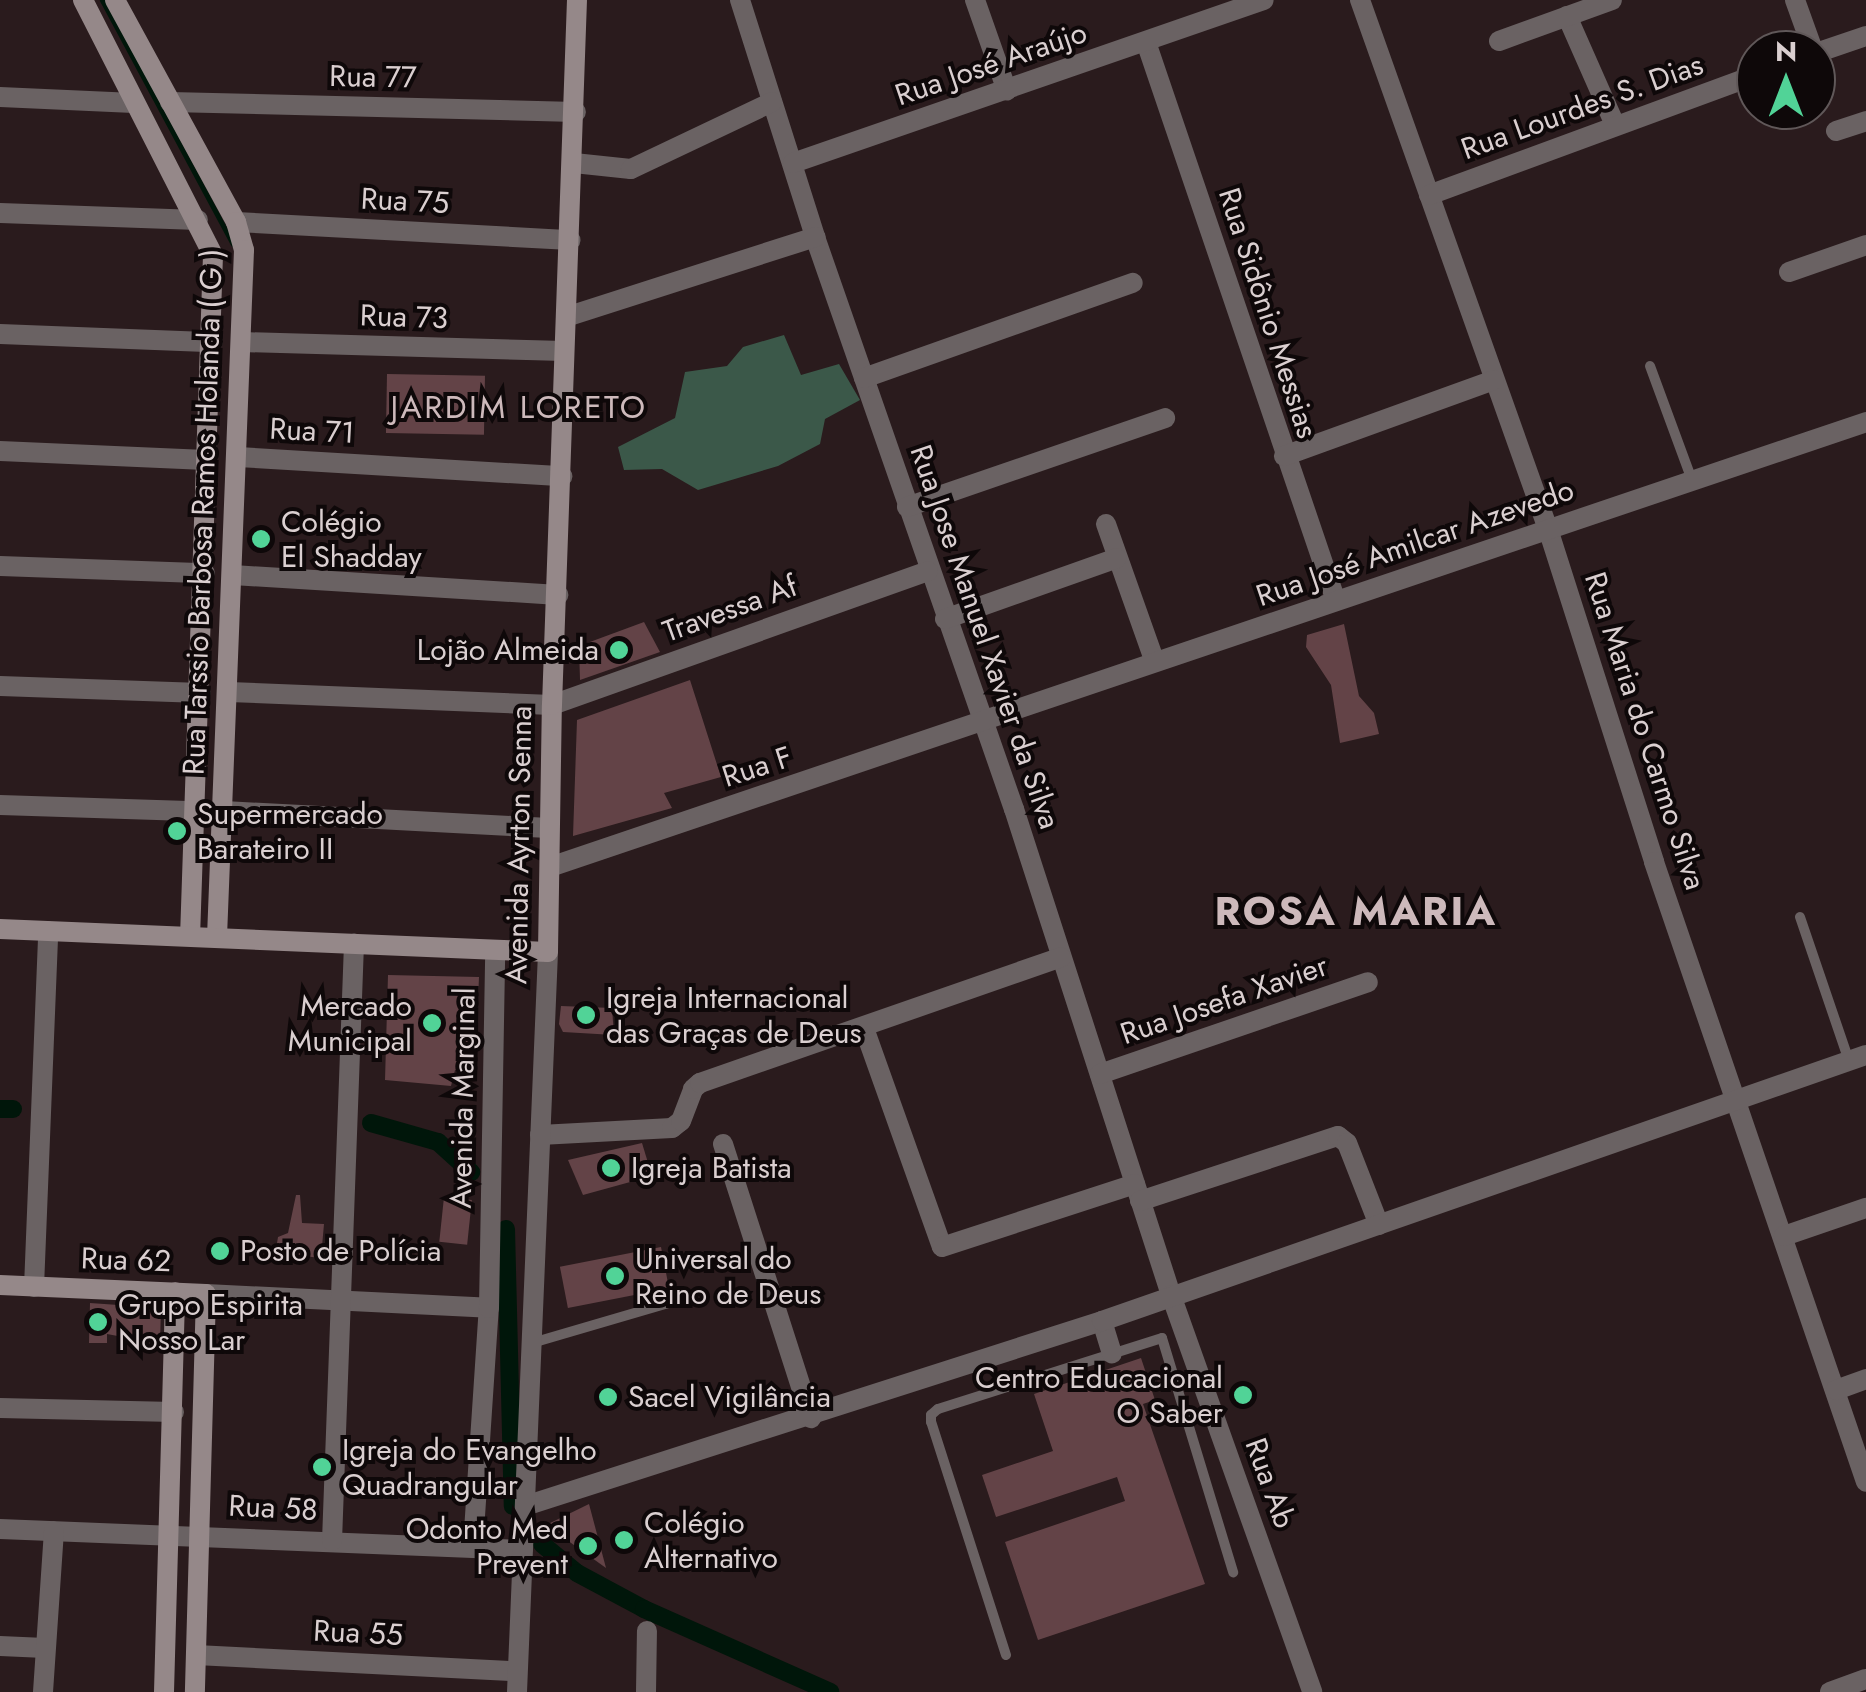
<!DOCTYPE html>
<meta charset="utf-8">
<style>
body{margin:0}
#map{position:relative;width:1866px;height:1692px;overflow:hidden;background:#2a1b1d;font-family:Jost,sans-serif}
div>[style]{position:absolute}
.forest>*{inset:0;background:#3b5849}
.stream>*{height:5px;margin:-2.5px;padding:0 2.5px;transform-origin:2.5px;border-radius:2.5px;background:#00160a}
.canal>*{height:18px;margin:-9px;padding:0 9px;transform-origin:9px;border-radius:9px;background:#00160a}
.building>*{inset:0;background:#634347;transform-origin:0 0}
.lane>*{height:10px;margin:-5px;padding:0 5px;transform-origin:5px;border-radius:5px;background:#6a6263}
.street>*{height:20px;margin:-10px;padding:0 10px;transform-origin:10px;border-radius:10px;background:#6a6263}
.secondary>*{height:20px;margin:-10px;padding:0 10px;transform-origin:10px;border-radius:10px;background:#958889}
.dots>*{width:28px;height:28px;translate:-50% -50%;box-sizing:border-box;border:5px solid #0e0809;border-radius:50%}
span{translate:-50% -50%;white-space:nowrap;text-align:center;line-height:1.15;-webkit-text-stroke:8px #0e0809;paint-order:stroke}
.street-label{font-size:30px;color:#dacfd0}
.poi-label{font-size:30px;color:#dacfd0}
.left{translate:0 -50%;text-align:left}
.right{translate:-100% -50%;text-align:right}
.neighbourhood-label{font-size:32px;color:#cdb9bb;letter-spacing:2.5px}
.district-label{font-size:40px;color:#cdb9bb;font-weight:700;letter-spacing:2.5px}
.north{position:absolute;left:1736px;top:30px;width:100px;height:100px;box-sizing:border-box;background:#0e0809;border:2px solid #605859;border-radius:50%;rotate:0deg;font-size:28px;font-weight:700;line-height:40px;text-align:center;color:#dacfd0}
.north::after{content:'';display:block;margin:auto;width:35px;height:45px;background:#51d397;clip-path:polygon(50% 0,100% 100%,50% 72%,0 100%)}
</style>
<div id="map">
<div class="forest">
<div style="clip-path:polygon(784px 335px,801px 375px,839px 364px,860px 400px,825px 419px,820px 444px,778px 466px,698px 490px,662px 469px,624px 470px,618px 447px,675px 418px,685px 372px,727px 366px,743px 347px)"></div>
</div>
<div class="stream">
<div style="left:102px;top:0;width:277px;rotate:61.8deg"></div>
</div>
<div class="canal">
<div style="left:0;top:1109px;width:13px"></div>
<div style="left:371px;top:1123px;width:70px;rotate:15.8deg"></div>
<div style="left:438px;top:1142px;width:45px;rotate:42.3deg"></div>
<div style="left:506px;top:1229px;width:277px;rotate:88.6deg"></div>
<div style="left:542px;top:1544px;width:45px;rotate:39.6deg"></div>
<div style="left:577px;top:1573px;width:76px;rotate:28.2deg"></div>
<div style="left:644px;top:1609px;width:204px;rotate:24deg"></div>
</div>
<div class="building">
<div style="left:387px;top:374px;width:98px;height:59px;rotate:1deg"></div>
<div style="clip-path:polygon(644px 622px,660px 652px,580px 680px,579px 646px)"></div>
<div style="clip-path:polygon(1344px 624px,1359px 696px,1374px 713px,1379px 734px,1340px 743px,1331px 685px,1306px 647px,1307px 635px)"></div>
<div style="clip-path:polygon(690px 680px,721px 777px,664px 793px,672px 808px,573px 836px,577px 720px)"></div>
<div style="clip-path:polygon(388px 975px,479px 977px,475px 1072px,455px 1070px,451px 1086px,385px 1080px)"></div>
<div style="clip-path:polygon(561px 1006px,612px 1008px,614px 1035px,563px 1032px,559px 1024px)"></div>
<div style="clip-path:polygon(642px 1143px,652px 1176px,583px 1195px,568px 1160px)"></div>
<div style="clip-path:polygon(296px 1195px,300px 1195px,302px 1223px,324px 1224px,321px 1258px,285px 1254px,276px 1249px,278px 1237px,288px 1233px)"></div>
<div style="left:444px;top:1197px;width:28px;height:45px;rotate:6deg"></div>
<div style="left:661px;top:1247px;width:42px;height:103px;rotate:79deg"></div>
<div style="clip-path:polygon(90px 1303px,161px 1308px,160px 1344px,107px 1334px,107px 1343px,89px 1343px)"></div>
<div style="clip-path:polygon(1141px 1358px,1155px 1400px,1143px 1404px,1205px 1584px,1038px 1640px,1005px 1542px,1125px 1501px,1117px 1477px,996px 1517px,982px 1475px,1053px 1451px,1034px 1394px)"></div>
<div style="clip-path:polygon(589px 1504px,606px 1568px,546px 1525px)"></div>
</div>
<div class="lane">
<div style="left:1650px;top:366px;width:121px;rotate:69.8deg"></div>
<div style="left:1800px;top:917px;width:152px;rotate:71.2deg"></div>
<div style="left:532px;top:1343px;width:153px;rotate:-16.3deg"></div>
<div style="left:1006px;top:1655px;width:245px;rotate:-107.8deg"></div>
<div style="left:931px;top:1422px;width:7px;rotate:-90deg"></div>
<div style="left:931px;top:1415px;width:9px;rotate:-41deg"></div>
<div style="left:938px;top:1409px;width:235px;rotate:-17.6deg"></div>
<div style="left:1162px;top:1338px;width:245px;rotate:73.1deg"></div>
</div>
<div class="street">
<div style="left:740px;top:0;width:249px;rotate:72.4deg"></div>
<div style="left:815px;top:237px;width:606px;rotate:70.82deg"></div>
<div style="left:1014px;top:809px;width:511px;rotate:72.1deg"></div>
<div style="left:1171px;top:1295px;width:421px;rotate:70.4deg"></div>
<div style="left:975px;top:0;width:96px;rotate:70.6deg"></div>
<div style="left:1360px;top:0;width:561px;rotate:70.44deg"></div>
<div style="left:1548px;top:529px;width:349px;rotate:72.3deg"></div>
<div style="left:1654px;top:862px;width:655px;rotate:71.12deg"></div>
<div style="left:1795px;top:0;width:53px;rotate:70.2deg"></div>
<div style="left:1567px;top:16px;width:119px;rotate:66.2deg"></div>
<div style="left:1499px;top:41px;width:120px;rotate:-19.9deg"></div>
<div style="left:1146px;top:42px;width:590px;rotate:71.23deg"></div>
<div style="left:1816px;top:53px;width:53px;rotate:-18.8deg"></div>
<div style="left:0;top:97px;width:134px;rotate:2.6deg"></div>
<div style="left:170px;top:102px;width:406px;rotate:1.4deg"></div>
<div style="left:1836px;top:131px;width:32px;rotate:-18deg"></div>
<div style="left:574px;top:163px;width:57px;rotate:6deg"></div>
<div style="left:631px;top:169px;width:156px;rotate:-25.4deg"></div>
<div style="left:793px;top:163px;width:498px;rotate:-19.1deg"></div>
<div style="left:1429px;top:195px;width:348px;rotate:-20.2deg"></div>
<div style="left:0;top:213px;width:198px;rotate:2deg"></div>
<div style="left:236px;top:222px;width:335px;rotate:3.1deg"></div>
<div style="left:1789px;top:272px;width:82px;rotate:-19.3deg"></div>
<div style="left:566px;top:317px;width:262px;rotate:-17.8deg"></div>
<div style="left:0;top:334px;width:213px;rotate:2.2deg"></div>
<div style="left:242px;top:342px;width:322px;rotate:1.6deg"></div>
<div style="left:864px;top:378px;width:285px;rotate:-19.5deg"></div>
<div style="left:0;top:451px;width:206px;rotate:2.5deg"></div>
<div style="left:1284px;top:456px;width:223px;rotate:-19.9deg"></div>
<div style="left:238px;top:457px;width:325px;rotate:3.4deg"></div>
<div style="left:907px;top:507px;width:273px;rotate:-19deg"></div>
<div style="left:1106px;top:524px;width:146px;rotate:70.5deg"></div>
<div style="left:0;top:566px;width:205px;rotate:2deg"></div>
<div style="left:233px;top:575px;width:326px;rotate:3.5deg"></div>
<div style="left:945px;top:619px;width:182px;rotate:-19.5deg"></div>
<div style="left:0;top:686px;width:201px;rotate:2deg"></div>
<div style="left:229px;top:692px;width:323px;rotate:2.3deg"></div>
<div style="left:552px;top:705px;width:399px;rotate:-19.6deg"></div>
<div style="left:0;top:805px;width:196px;rotate:1.8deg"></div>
<div style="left:224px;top:811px;width:325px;rotate:3deg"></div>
<div style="left:550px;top:867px;width:1389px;rotate:-18.68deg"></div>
<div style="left:864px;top:1028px;width:232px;rotate:70.4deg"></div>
<div style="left:942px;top:1247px;width:203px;rotate:-18.1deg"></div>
<div style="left:1100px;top:1074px;width:283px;rotate:-18.9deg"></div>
<div style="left:540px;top:1135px;width:132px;rotate:-3deg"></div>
<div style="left:672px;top:1128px;width:11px;rotate:-38deg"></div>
<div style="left:681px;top:1121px;width:34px;rotate:-69deg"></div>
<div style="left:693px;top:1089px;width:9px;rotate:-41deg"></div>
<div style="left:700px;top:1083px;width:382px;rotate:-19.2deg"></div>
<div style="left:723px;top:1144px;width:288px;rotate:72.2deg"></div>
<div style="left:1140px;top:1201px;width:208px;rotate:-18.2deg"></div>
<div style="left:1338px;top:1136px;width:11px;rotate:38deg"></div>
<div style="left:1347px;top:1143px;width:88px;rotate:68.7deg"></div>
<div style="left:1784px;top:1236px;width:87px;rotate:-18.9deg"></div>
<div style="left:34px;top:1287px;width:356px;rotate:-87.7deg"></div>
<div style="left:206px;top:1294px;width:283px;rotate:2.8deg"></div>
<div style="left:1102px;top:1321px;width:34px;rotate:73deg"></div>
<div style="left:1836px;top:1390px;width:32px;rotate:-20deg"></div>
<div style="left:0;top:1408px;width:174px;rotate:1.3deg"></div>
<div style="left:525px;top:1506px;width:606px;rotate:-17.78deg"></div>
<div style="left:1102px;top:1321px;width:809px;rotate:-19.2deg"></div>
<div style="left:0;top:1529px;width:523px;rotate:2.3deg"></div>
<div style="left:332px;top:1541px;width:598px;rotate:-87.89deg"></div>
<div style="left:473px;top:1546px;width:239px;rotate:-86.2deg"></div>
<div style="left:489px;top:1308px;width:358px;rotate:-89deg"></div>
<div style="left:0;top:1646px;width:45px;rotate:2.5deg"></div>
<div style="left:196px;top:1655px;width:321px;rotate:2.9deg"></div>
<div style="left:43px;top:1692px;width:161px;rotate:-86.1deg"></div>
<div style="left:517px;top:1692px;width:741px;rotate:-87.6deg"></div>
<div style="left:646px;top:1692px;width:61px;rotate:-89.1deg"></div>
<div style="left:1830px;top:1692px;width:38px;rotate:-20deg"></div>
</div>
<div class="secondary">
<div style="left:83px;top:0;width:286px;rotate:63deg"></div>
<div style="left:213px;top:255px;width:681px;rotate:91.93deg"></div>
<div style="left:115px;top:0;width:253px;rotate:61.4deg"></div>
<div style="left:236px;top:222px;width:29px;rotate:74deg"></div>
<div style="left:244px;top:250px;width:688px;rotate:92.25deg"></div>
<div style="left:0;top:929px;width:548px;rotate:2.4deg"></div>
<div style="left:548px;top:952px;width:247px;rotate:-89.1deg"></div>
<div style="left:552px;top:705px;width:705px;rotate:-87.97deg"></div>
<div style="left:0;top:1285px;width:206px;rotate:2.5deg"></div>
<div style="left:206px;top:1294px;width:398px;rotate:91.6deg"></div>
<div style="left:164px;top:1692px;width:400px;rotate:-88.4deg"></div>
</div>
<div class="dots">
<div style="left:261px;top:539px;background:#51d397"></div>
<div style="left:619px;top:650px;background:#51d397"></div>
<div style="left:177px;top:831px;background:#51d397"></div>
<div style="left:586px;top:1015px;background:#51d397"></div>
<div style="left:432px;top:1023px;background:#51d397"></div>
<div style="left:611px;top:1168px;background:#51d397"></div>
<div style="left:220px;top:1251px;background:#51d397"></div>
<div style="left:615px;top:1276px;background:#51d397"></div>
<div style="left:98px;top:1322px;background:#51d397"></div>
<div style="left:1243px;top:1395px;background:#51d397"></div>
<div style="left:608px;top:1397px;background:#51d397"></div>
<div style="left:322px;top:1467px;background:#51d397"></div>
<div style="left:624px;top:1540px;background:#51d397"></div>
<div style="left:588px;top:1546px;background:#51d397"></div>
</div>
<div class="street-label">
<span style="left:991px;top:64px;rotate:-19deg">Rua José Araújo</span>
<span style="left:373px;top:77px;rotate:1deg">Rua 77</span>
<span style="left:1582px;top:107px;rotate:-20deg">Rua Lourdes S. Dias</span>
<span style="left:405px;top:201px;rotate:3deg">Rua 75</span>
<span style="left:1268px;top:313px;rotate:72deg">Rua Sidônio Messias</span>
<span style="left:404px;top:317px;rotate:2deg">Rua 73</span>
<span style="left:312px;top:431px;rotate:3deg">Rua 71</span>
<span style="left:203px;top:512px;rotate:-88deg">Rua Tarssio Barbosa Ramos Holanda ( G )</span>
<span style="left:1415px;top:543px;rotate:-19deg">Rua José Amilcar Azevedo</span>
<span style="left:730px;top:609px;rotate:-20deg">Travessa Af</span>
<span style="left:985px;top:637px;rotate:71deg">Rua Jose Manuel Xavier da Silva</span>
<span style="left:1645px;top:731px;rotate:72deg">Rua Maria do Carmo Silva</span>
<span style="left:757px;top:767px;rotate:-18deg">Rua F</span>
<span style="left:519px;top:845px;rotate:-89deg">Avenida Ayrton Senna</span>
<span style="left:1224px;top:1000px;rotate:-19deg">Rua Josefa Xavier</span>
<span style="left:463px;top:1098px;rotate:-89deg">Avenida Marginal</span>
<span style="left:126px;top:1260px;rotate:2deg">Rua 62</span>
<span style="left:1270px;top:1483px;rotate:70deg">Rua Ab</span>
<span style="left:273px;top:1508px;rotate:3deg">Rua 58</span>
<span style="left:358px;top:1633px;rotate:3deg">Rua 55</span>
</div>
<div class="poi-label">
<span class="left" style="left:281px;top:539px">Colégio<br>El Shadday</span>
<span class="right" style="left:599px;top:650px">Lojão Almeida</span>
<span class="left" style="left:197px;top:831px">Supermercado<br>Barateiro II</span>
<span class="left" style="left:606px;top:1015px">Igreja Internacional<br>das Graças de Deus</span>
<span class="right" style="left:412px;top:1023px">Mercado<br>Municipal</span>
<span class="left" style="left:631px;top:1168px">Igreja Batista</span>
<span class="left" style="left:240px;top:1251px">Posto de Polícia</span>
<span class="left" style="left:635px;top:1276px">Universal do<br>Reino de Deus</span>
<span class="left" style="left:118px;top:1322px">Grupo Espirita<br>Nosso Lar</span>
<span class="right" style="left:1223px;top:1395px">Centro Educacional<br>O Saber</span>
<span class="left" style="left:628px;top:1397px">Sacel Vigilância</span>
<span class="left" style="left:342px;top:1467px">Igreja do Evangelho<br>Quadrangular</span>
<span class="left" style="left:644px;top:1540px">Colégio<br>Alternativo</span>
<span class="right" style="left:568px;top:1546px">Odonto Med<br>Prevent</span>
</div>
<div class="neighbourhood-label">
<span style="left:519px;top:407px">JARDIM LORETO</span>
</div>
<div class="district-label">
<span style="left:1356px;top:911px">ROSA MARIA</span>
</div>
<div class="north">N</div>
</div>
